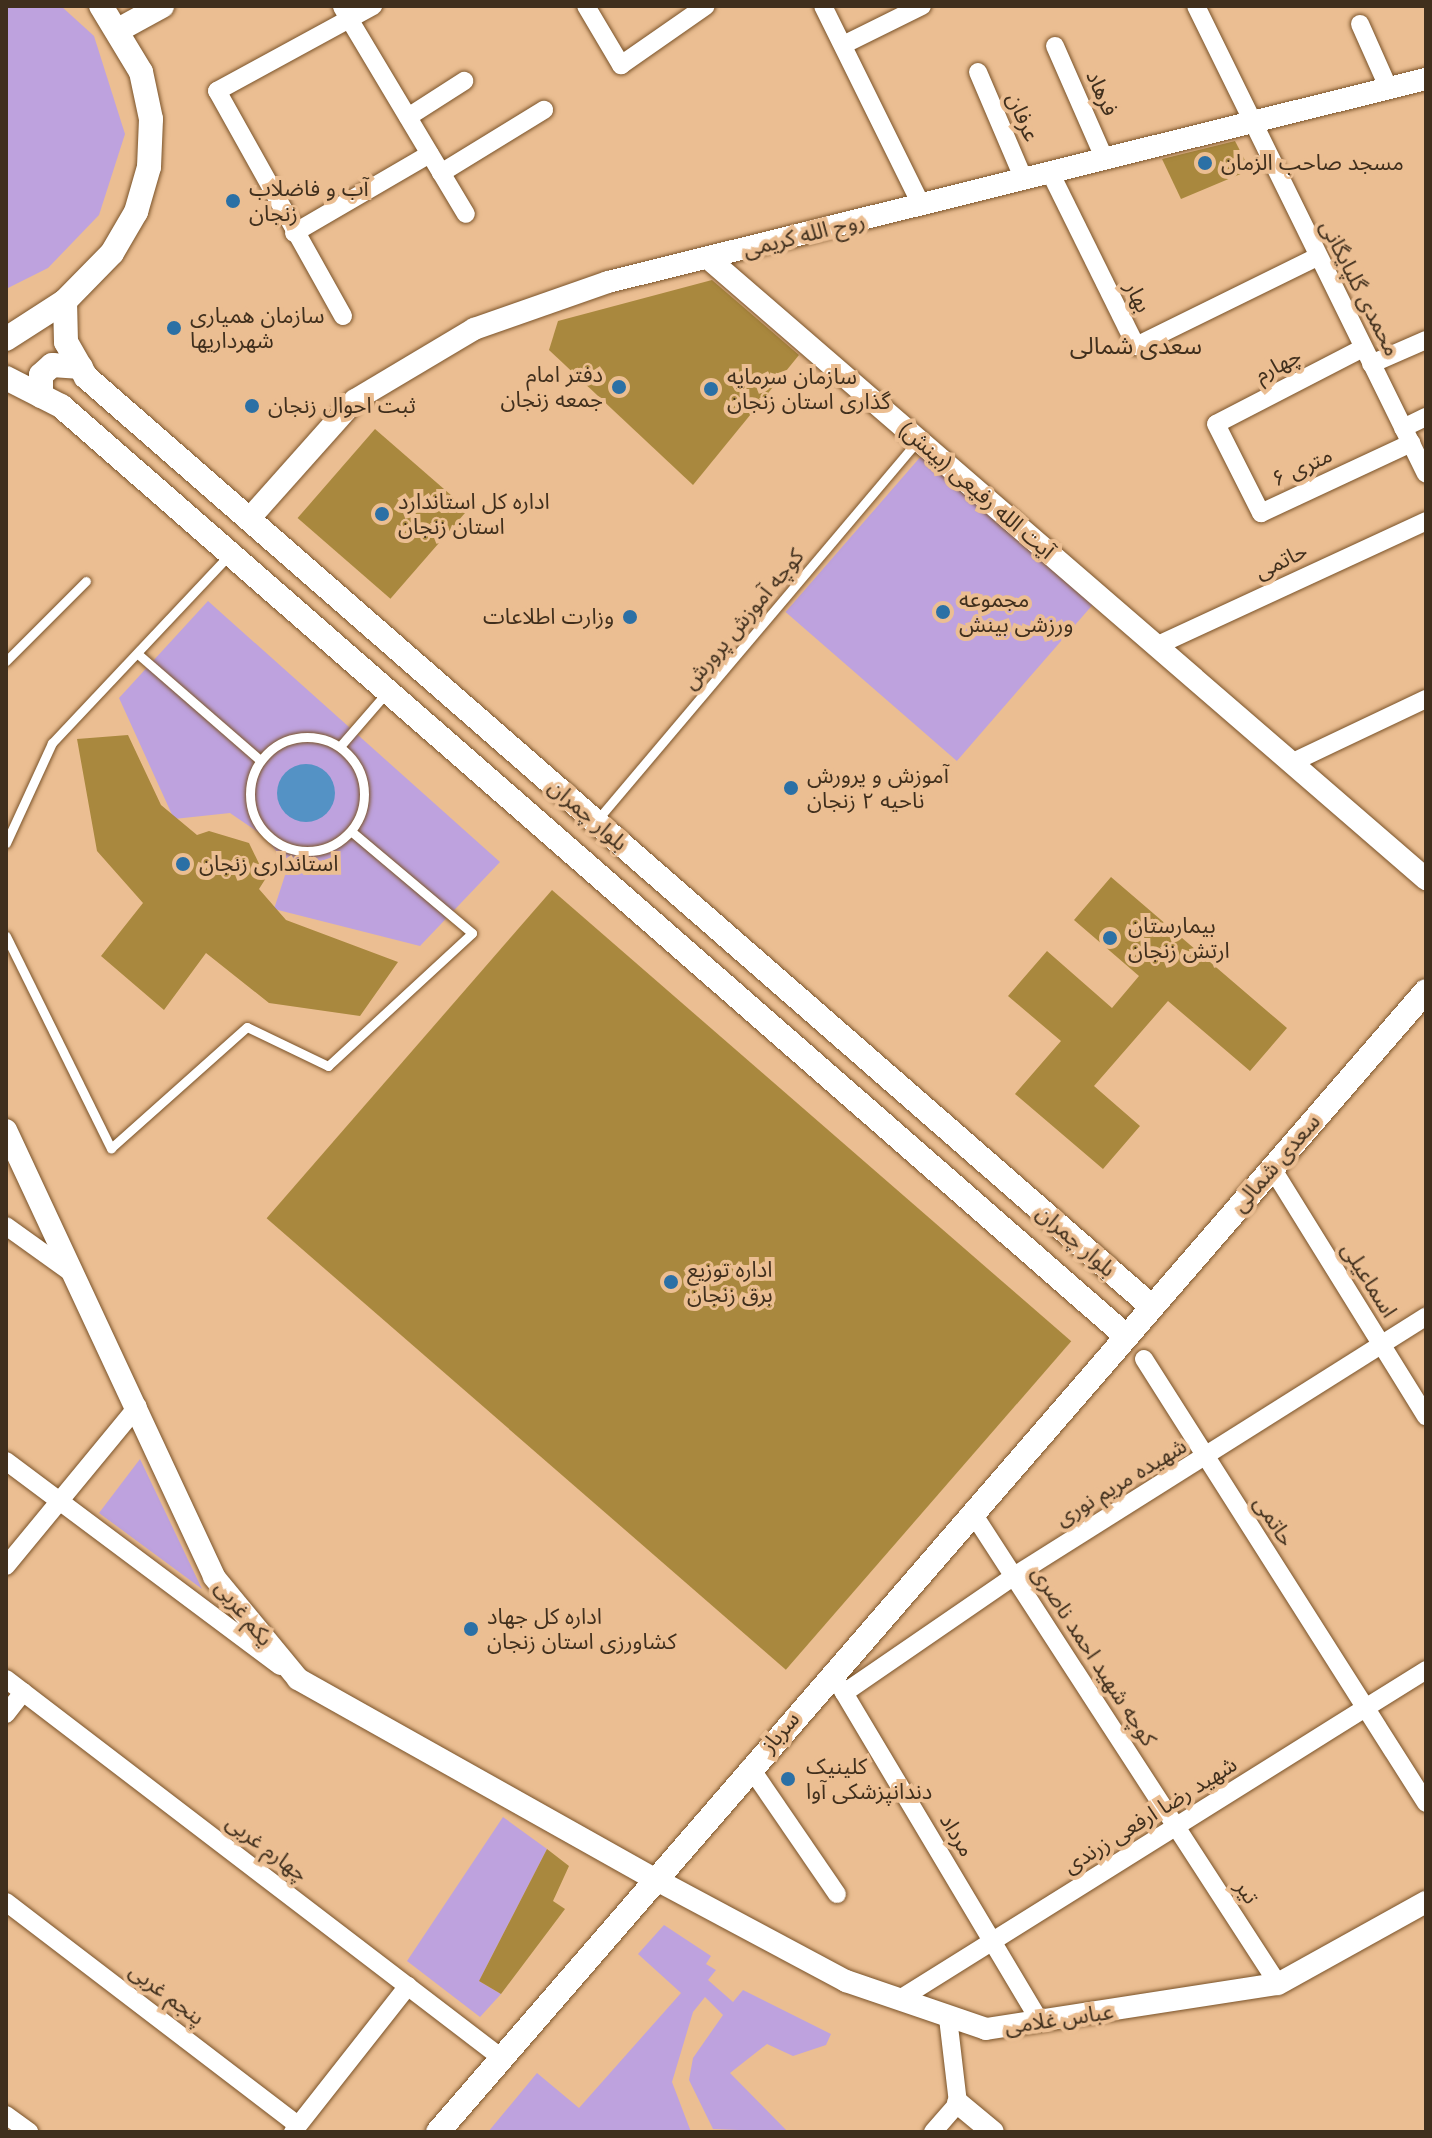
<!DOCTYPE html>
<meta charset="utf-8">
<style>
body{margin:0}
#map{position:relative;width:1432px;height:2138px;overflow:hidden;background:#ebbe92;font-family:"PT Sans","Noto Sans Arabic",sans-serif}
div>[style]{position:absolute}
.green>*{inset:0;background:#bea2de;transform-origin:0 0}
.water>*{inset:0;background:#5492c5}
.round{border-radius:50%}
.building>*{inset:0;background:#a9883e;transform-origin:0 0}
.roads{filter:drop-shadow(0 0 2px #7a5329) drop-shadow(0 0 2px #7a5329)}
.service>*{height:9px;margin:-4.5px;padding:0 4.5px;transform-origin:4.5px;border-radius:4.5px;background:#fff}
.service>.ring{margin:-4.5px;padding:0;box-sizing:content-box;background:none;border:9px solid #fff;border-radius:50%}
.minor>*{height:18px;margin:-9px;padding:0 9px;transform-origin:9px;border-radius:9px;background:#fff}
.tertiary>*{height:22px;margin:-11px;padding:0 11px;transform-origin:11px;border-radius:11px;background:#fff}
.secondary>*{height:24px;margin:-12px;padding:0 12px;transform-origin:12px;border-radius:12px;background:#fff}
.dots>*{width:22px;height:22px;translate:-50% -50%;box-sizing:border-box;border:4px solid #ebbe92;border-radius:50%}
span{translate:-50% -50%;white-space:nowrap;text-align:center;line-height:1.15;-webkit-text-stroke:8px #ebbe92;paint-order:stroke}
.street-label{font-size:22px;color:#402f1d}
.poi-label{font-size:22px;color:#402f1d}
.left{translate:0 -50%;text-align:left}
.right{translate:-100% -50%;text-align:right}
.neighbourhood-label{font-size:24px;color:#402f1d}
.frame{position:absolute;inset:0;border:8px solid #402f1d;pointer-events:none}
</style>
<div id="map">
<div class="green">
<div style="clip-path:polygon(6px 6px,61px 6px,94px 36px,125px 134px,99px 215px,48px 268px,6px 289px)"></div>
<div style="left:922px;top:455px;width:227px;height:208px;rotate:41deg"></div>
<div style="clip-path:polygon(208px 601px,500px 862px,420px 946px,274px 909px,288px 866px,265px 837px,230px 813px,174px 819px,119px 698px)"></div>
<div style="clip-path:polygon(140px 1459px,202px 1589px,99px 1513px)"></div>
<div style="clip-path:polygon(503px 1817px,547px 1849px,479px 1981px,501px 1994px,480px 2017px,407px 1961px)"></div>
<div style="clip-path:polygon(664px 1925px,711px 1956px,706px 1964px,716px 1970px,708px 1980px,733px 2002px,743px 1990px,831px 2034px,826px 2045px,793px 2056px,767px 2044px,730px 2073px,788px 2132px,713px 2129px,689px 2080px,693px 2058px,723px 2015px,705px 1997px,693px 2012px,672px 2082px,691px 2132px,488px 2132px,537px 2073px,579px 2108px,681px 1993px,638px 1954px)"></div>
</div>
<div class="water">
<div class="round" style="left:277px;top:764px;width:58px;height:58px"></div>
</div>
<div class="building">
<div style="clip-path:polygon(1235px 141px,1250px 170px,1181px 199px,1162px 159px)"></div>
<div style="clip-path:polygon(712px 280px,799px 355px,693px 485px,549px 350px,558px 321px)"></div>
<div style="left:375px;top:429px;width:123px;height:118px;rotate:41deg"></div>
<div style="clip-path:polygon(128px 735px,161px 805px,197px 835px,209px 831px,249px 843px,266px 878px,259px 889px,286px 920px,398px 962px,360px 1016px,269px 1003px,206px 953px,164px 1010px,101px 956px,143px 903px,97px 851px,77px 739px)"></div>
<div style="clip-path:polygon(1111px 877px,1287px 1028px,1250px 1071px,1168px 1001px,1094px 1086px,1140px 1126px,1103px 1169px,1015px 1094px,1061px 1041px,1008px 996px,1047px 951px,1112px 1008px,1139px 976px,1074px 920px)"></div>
<div style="left:552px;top:890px;width:688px;height:435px;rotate:41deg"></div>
<div style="clip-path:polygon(547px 1849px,569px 1866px,553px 1901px,565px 1909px,501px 1994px,479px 1981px)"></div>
</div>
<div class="roads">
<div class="service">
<div style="left:138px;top:654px;width:162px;rotate:41deg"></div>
<div style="left:6px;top:661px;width:113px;rotate:-45deg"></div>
<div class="ring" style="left:250px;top:737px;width:105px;height:105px"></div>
<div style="left:342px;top:744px;width:69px;rotate:-49.1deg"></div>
<div style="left:598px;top:819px;width:496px;rotate:-49.8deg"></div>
<div style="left:6px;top:843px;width:110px;rotate:-65.3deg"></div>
<div style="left:52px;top:743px;width:258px;rotate:-46.7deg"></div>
<div style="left:6px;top:936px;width:237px;rotate:63.7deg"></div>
<div style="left:111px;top:1148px;width:182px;rotate:-41.7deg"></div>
<div style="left:247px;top:1027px;width:90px;rotate:25.7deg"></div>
<div style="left:328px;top:1066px;width:196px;rotate:-42.7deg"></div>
<div style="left:472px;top:933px;width:158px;rotate:-139.9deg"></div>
</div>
<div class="minor">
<div style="left:586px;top:6px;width:69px;rotate:59.3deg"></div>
<div style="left:621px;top:65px;width:103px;rotate:-34.8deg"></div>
<div style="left:823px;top:6px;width:223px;rotate:63.7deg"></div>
<div style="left:1196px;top:6px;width:521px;rotate:63.83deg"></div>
<div style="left:342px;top:7px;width:241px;rotate:59.1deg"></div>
<div style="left:1360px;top:24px;width:71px;rotate:66deg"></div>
<div style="left:843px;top:45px;width:88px;rotate:-26.3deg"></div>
<div style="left:1055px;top:46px;width:124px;rotate:66.3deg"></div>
<div style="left:978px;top:72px;width:117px;rotate:66.9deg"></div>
<div style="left:408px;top:117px;width:67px;rotate:-32.7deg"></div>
<div style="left:441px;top:173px;width:121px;rotate:-31.5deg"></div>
<div style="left:1051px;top:174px;width:192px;rotate:63.7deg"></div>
<div style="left:1136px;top:346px;width:202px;rotate:-26.2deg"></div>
<div style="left:294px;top:233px;width:157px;rotate:-30.2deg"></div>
<div style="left:343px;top:316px;width:258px;rotate:-119.2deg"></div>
<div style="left:217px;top:91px;width:178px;rotate:-28.6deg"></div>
<div style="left:1363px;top:348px;width:165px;rotate:152.7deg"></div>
<div style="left:1216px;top:424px;width:100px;rotate:63.2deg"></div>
<div style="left:1261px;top:513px;width:166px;rotate:-25deg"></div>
<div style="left:1371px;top:364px;width:60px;rotate:-23.6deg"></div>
<div style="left:1403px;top:428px;width:25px;rotate:-26deg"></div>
<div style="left:1156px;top:646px;width:298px;rotate:-24.8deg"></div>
<div style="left:1291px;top:763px;width:149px;rotate:-25.4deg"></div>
<div style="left:1272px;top:1168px;width:292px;rotate:58.2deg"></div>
<div style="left:6px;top:1226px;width:82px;rotate:35.6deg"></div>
<div style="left:1144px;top:1359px;width:526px;rotate:57.58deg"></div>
<div style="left:6px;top:1461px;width:342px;rotate:36.8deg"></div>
<div style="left:972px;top:1512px;width:563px;rotate:57.04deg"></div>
<div style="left:6px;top:1566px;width:207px;rotate:-50.5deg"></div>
<div style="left:6px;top:1679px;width:621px;rotate:37.41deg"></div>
<div style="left:840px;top:1686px;width:390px;rotate:59.2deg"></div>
<div style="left:844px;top:1693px;width:206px;rotate:-34.5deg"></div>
<div style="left:1014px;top:1576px;width:487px;rotate:-32.2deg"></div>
<div style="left:6px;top:1714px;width:28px;rotate:-52deg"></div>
<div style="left:750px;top:1767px;width:154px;rotate:55.6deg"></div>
<div style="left:6px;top:1902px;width:367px;rotate:37.4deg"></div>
<div style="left:900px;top:1999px;width:620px;rotate:-32.02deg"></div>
<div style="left:6px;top:2115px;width:29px;rotate:36deg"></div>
<div style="left:293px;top:2132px;width:186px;rotate:-51.8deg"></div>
<div style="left:933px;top:2132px;width:38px;rotate:-49deg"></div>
<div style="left:958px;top:2103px;width:86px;rotate:-96.7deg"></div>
</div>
<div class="tertiary">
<div style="left:709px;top:259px;width:948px;rotate:40.85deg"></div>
<div style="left:249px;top:519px;width:159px;rotate:-48.3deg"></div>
<div style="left:355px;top:400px;width:139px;rotate:-30.8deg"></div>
<div style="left:474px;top:329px;width:142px;rotate:-19.3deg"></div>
<div style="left:608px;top:282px;width:843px;rotate:-13.94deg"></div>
<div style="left:6px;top:1130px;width:493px;rotate:65deg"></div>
<div style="left:214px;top:1577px;width:132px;rotate:50.5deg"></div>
<div style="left:298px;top:1679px;width:407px;rotate:29.3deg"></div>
<div style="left:653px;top:1878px;width:219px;rotate:28.1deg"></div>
<div style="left:846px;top:1981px;width:148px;rotate:18.9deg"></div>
<div style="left:986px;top:2029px;width:295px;rotate:-8.8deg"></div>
<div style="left:1278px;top:1984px;width:169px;rotate:-29deg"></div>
<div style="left:958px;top:2103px;width:45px;rotate:39.6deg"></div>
</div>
<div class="secondary">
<div style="left:120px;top:29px;width:48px;rotate:-28.7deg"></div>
<div style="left:65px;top:301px;width:41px;rotate:88.6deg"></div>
<div style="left:66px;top:342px;width:40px;rotate:60.3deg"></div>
<div style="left:86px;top:377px;width:1413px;rotate:41.1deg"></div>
<div style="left:6px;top:339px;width:70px;rotate:-32.8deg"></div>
<div style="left:65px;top:301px;width:67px;rotate:-45.6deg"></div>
<div style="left:112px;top:253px;width:48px;rotate:-59.7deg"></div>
<div style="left:136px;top:212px;width:47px;rotate:-73.9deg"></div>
<div style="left:149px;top:167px;width:48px;rotate:-87.6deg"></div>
<div style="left:151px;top:119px;width:48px;rotate:-102deg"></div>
<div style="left:141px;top:72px;width:77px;rotate:-121.2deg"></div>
<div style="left:6px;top:378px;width:62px;rotate:27deg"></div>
<div style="left:61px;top:406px;width:1414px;rotate:41.13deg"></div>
<div style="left:41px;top:396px;width:21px;rotate:-90deg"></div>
<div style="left:41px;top:375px;width:15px;rotate:-42deg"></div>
<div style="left:52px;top:365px;width:29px;rotate:4deg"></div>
<div style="left:438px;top:2132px;width:1509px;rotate:-49.11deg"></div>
</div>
</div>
<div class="dots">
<div style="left:1205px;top:163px;background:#2b70a5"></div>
<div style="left:233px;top:201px;background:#2b70a5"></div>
<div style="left:174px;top:328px;background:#2b70a5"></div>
<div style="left:619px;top:387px;background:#2b70a5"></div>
<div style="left:711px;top:389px;background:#2b70a5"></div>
<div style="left:252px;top:406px;background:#2b70a5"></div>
<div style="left:382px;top:514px;background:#2b70a5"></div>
<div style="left:943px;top:612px;background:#2b70a5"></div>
<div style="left:630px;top:617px;background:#2b70a5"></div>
<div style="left:791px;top:788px;background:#2b70a5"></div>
<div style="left:183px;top:864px;background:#2b70a5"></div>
<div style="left:1110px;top:938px;background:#2b70a5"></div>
<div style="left:671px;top:1282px;background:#2b70a5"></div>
<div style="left:471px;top:1629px;background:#2b70a5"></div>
<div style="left:788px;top:1779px;background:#2b70a5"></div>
</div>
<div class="street-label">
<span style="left:1102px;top:93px;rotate:66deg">فرهاد</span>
<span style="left:1023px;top:117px;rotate:67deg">عرفان</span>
<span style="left:804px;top:235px;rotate:-14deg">روح الله کریمی</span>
<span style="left:1360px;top:288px;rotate:63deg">محمدی گلپایگانی</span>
<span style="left:1138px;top:297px;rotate:64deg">بهار</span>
<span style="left:1278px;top:365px;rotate:-27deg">چهارم</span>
<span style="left:1302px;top:467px;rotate:-25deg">۶ متری</span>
<span style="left:977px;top:490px;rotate:41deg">آیت الله رفیعی (بینش)</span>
<span style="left:1281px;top:561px;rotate:-25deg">حاتمی</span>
<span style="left:743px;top:619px;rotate:-50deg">کوچه آموزش پرورش</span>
<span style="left:588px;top:815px;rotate:41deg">بلوار چمران</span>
<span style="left:1276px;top:1163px;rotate:-49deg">سعدی شمالی</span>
<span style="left:1076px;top:1241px;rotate:41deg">بلوار چمران</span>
<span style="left:1369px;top:1280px;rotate:58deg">اسماعیلی</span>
<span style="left:1121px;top:1482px;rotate:-31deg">شهیده مریم نوری</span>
<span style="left:1274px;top:1521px;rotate:57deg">حاتمی</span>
<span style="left:244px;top:1613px;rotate:51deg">یکم غربی</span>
<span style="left:1094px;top:1656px;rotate:57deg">کوچه شهید احمد ناصری</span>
<span style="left:780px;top:1732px;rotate:-49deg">سرباز</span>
<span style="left:1150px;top:1815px;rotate:-32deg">شهید رضا ارفعی زرندی</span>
<span style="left:957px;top:1835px;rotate:59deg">مرداد</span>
<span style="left:267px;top:1848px;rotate:37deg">چهارم غربی</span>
<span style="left:1247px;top:1892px;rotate:57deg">تیر</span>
<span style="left:167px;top:1994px;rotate:37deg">پنجم غربی</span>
<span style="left:1059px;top:2019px;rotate:-8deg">عباس غلامی</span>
</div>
<div class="poi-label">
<span class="left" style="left:1221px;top:163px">مسجد صاحب الزمان</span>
<span class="left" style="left:249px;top:201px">آب و فاضلاب<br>زنجان</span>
<span class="left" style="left:190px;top:328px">سازمان همیاری<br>شهرداریها</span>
<span class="right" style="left:603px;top:387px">دفتر امام<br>جمعه زنجان</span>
<span class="left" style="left:727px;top:389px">سازمان سرمایه<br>گذاری استان زنجان</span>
<span class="left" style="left:268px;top:406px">ثبت احوال زنجان</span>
<span class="left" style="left:398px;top:514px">اداره کل استاندارد<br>استان زنجان</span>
<span class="left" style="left:959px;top:612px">مجموعه<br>ورزشی بینش</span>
<span class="right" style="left:614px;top:617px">وزارت اطلاعات</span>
<span class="left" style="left:807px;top:788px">آموزش و پرورش<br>ناحیه ۲ زنجان</span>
<span class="left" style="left:199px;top:864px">استانداری زنجان</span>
<span class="left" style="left:1128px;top:938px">بیمارستان<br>ارتش زنجان</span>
<span class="left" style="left:687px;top:1282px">اداره توزیع<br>برق زنجان</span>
<span class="left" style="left:487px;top:1629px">اداره کل جهاد<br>کشاورزی استان زنجان</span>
<span class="left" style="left:806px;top:1779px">کلینیک<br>دندانپزشکی آوا</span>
</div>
<div class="neighbourhood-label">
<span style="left:1136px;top:346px">سعدی شمالی</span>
</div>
<div class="frame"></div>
</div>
